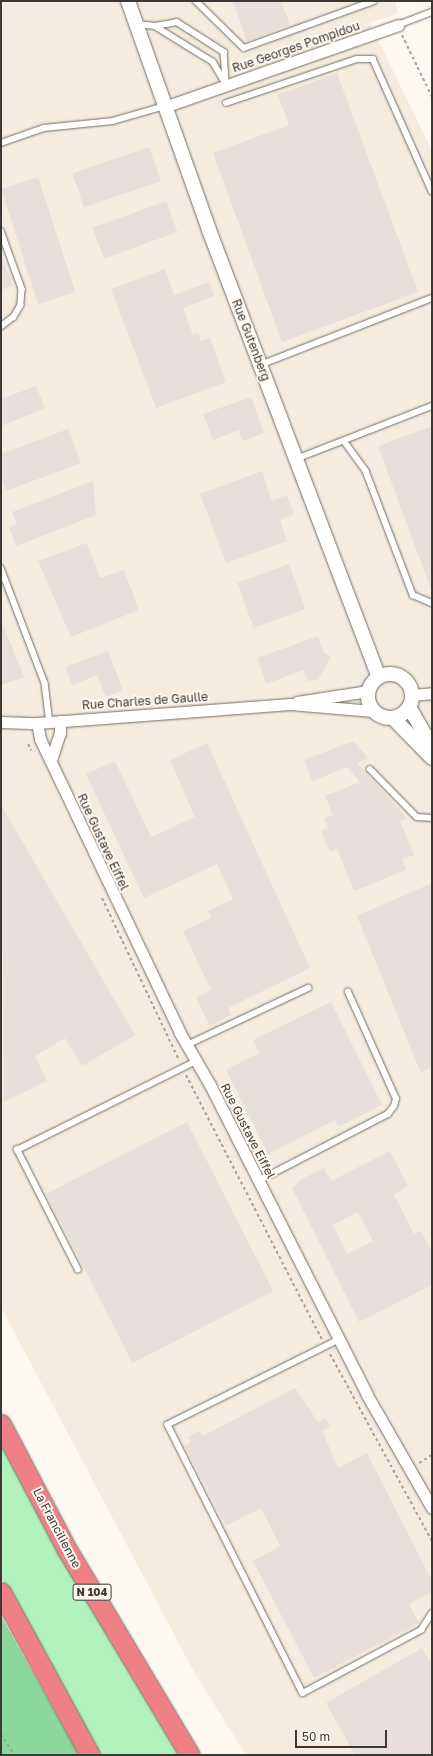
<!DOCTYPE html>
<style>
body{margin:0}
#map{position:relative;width:433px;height:1756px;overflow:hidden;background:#fef8f1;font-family:"Golos Text",sans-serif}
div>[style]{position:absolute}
.built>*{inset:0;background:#f5ebdf}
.green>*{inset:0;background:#b2f2bd}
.forest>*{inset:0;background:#8cd79b}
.building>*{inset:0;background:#e8dedc;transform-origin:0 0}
.path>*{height:2px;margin-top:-1px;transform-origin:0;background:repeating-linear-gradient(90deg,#a5a19c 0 3px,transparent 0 6px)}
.roads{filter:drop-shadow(0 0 1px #716d66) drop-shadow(0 0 1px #716d66)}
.service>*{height:5.5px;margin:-2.75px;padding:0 2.75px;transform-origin:2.75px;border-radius:2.75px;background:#fff}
.minor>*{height:11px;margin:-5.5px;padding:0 5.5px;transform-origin:5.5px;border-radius:5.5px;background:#fff}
.tertiary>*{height:14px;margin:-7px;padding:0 7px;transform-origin:7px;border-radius:7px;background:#fff}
.tertiary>.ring{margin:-7px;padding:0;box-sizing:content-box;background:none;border:14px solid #fff;border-radius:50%}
.trunk>*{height:19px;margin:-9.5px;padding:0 9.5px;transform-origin:9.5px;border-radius:9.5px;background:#ee8086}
span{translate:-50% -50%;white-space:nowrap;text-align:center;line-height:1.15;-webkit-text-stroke:4px #fef8f1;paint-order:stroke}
.shield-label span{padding:1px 3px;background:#fef8f1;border:1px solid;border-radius:3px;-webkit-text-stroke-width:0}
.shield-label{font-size:11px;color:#3b3936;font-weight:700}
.street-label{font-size:12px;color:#3b3936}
.frame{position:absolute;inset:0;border:2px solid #3b3936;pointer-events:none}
.scale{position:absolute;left:295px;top:1730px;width:92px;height:18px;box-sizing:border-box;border:2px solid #3b3936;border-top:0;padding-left:5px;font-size:12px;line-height:14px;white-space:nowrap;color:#3b3936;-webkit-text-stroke:3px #fef8f1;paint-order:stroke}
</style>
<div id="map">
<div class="built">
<div style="clip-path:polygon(1px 1px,395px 1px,398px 13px,370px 23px,432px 151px,432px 1755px,246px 1755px,194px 1672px,1px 1307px)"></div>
</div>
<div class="green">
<div style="clip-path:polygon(1px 1439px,181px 1755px,98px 1755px,1px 1577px)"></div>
</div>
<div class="forest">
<div style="clip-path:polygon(1px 1616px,79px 1755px,1px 1755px)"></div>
</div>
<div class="building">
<div style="clip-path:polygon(233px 1px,281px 1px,290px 25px,247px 41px)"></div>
<div style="clip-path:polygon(337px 73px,418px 292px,282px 342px,213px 153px,289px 125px,278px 95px)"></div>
<div style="left:149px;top:147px;width:36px;height:81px;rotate:71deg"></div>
<div style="left:38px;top:177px;width:121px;height:39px;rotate:72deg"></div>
<div style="left:166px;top:201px;width:33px;height:78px;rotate:70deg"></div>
<div style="clip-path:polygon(1px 256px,13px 285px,1px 290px)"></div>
<div style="clip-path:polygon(165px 269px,174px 295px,209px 282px,214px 296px,183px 308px,193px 335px,198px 333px,201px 341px,210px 338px,226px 382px,156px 408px,111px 289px)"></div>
<div style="clip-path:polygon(36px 386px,45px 408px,1px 426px,1px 399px)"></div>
<div style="clip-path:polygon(251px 397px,264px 433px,243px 441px,239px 430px,213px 440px,203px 414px)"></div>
<div style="clip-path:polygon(432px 426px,432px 589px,431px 589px,378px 446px)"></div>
<div style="clip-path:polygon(68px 429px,81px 463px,6px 491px,1px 477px,1px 454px)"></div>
<div style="clip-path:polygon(262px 471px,272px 501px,287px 495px,294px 514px,280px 520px,287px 541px,226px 563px,200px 494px)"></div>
<div style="clip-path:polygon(93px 481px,96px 515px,16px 546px,9px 527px,17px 524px,12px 512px)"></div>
<div style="clip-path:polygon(87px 543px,100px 578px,124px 570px,139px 610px,71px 637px,38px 561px)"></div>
<div style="left:289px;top:564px;width:48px;height:55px;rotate:70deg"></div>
<div style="clip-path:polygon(1px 620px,24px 677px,1px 685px)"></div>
<div style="clip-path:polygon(318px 636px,324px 653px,331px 657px,318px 680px,308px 681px,303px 670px,266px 684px,257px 658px)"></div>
<div style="clip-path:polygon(108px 651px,123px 690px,106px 697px,97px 675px,72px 685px,65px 667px)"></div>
<div style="clip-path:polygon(353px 741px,368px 758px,357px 763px,407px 818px,400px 821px,414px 855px,402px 859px,406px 870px,354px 891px,337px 849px,330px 852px,321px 831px,328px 828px,324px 818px,333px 815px,325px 796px,360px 782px,347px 767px,312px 781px,304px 760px)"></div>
<div style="clip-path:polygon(207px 743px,310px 968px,228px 1008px,231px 1015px,210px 1026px,196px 998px,211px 990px,183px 931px,211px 918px,208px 911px,233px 899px,217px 864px,144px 898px,86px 774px,115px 761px,151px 837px,195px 817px,170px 760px)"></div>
<div style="clip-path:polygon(1px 805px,135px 1035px,82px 1066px,65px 1038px,35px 1056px,47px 1081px,4px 1102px)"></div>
<div style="clip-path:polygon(432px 883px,432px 1067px,421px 1073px,357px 916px)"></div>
<div style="clip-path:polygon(331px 1002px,382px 1105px,338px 1127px,335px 1120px,268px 1154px,226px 1070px,259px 1053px,253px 1040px)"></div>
<div style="left:187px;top:1122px;width:190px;height:158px;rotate:63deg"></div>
<div style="clip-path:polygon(evenodd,390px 1151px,408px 1186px,394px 1194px,414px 1234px,421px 1231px,432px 1252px,432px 1285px,359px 1322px,292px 1188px,300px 1180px,324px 1168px,331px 1181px,390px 1151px,358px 1212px,373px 1241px,347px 1254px,333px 1225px,358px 1212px)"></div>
<div style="clip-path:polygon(295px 1388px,318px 1422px,325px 1418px,330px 1427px,322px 1430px,338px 1468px,367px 1453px,432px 1581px,432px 1592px,409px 1604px,419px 1623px,314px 1678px,253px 1561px,280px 1546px,261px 1508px,226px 1526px,185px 1446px,191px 1442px,188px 1437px,200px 1431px,203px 1436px)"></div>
<div style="clip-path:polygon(422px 1648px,432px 1665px,432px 1755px,355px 1755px,326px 1703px)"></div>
</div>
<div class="path">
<div style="left:402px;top:35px;width:69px;rotate:64.2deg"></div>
<div style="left:28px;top:744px;width:7px;rotate:63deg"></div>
<div style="left:102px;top:898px;width:179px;rotate:64.6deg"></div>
<div style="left:186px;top:1075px;width:298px;rotate:62.8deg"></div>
<div style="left:330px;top:1354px;width:213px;rotate:61.4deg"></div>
<div style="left:419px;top:1463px;width:15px;rotate:-32deg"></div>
<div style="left:1px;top:1734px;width:25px;rotate:58deg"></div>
</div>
<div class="roads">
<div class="service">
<div style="left:196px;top:1px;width:67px;rotate:44.4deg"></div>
<div style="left:244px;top:48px;width:138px;rotate:-19.9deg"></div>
<div style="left:137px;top:24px;width:18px;rotate:6deg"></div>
<div style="left:155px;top:26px;width:68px;rotate:31.8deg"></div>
<div style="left:213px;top:62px;width:26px;rotate:59deg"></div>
<div style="left:398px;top:25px;width:36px;rotate:-21deg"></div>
<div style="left:155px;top:26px;width:22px;rotate:-10deg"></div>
<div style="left:177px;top:22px;width:56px;rotate:32.6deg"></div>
<div style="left:224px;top:52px;width:30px;rotate:86deg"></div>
<div style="left:226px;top:103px;width:138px;rotate:-18.6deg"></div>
<div style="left:357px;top:59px;width:16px"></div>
<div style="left:373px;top:59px;width:145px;rotate:65.9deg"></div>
<div style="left:1px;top:143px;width:46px;rotate:-19.2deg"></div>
<div style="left:44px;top:128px;width:69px;rotate:-5.8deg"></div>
<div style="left:113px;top:121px;width:54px;rotate:-16.1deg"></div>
<div style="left:1px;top:231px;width:62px;rotate:70.1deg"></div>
<div style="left:22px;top:289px;width:16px;rotate:94deg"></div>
<div style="left:21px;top:305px;width:14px;rotate:120deg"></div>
<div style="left:14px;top:317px;width:16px;rotate:142deg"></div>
<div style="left:260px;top:365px;width:185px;rotate:-21.3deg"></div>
<div style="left:345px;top:442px;width:36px;rotate:54deg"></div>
<div style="left:366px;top:471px;width:133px;rotate:69.2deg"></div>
<div style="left:413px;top:595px;width:21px;rotate:23deg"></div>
<div style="left:296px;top:459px;width:146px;rotate:-21.3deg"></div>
<div style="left:1px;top:568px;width:123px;rotate:69.1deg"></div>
<div style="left:45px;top:683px;width:39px;rotate:83deg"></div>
<div style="left:370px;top:769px;width:67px;rotate:45.6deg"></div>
<div style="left:417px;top:817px;width:15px;rotate:4deg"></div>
<div style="left:187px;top:1045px;width:134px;rotate:-25.2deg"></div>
<div style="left:258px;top:1181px;width:146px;rotate:-27.3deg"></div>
<div style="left:388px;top:1114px;width:10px;rotate:-53deg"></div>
<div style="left:394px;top:1106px;width:7px;rotate:-74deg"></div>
<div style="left:396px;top:1099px;width:117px;rotate:-114.2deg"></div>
<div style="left:78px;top:1270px;width:135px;rotate:-116.9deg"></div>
<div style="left:17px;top:1150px;width:200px;rotate:-26.4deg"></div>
<div style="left:339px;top:1340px;width:191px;rotate:153.6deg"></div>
<div style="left:168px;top:1425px;width:300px;rotate:63.3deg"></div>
<div style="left:303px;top:1693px;width:134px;rotate:-28.1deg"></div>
<div style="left:421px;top:1630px;width:20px;rotate:-57deg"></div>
</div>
<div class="minor">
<div style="left:167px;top:106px;width:245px;rotate:-19.3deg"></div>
<div style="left:411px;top:695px;width:21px;rotate:-5deg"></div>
<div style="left:297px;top:702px;width:72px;rotate:-8.8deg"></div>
<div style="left:1px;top:722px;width:36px;rotate:2deg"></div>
<div style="left:37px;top:723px;width:254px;rotate:-4.3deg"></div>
<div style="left:290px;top:704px;width:83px;rotate:4.8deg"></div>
<div style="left:37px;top:723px;width:16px;rotate:79deg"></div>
<div style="left:40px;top:739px;width:326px;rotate:64.5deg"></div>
<div style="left:180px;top:1033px;width:60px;rotate:60deg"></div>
<div style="left:210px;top:1085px;width:347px;rotate:63.1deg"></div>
<div style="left:367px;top:1395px;width:130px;rotate:60.1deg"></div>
<div style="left:51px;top:760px;width:28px;rotate:-72deg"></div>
<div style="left:60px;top:733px;width:12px;rotate:-90deg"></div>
</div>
<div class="tertiary">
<div style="left:128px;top:1px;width:243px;rotate:70.5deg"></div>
<div style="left:209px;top:230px;width:478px;rotate:69.2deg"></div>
<div class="ring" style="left:368px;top:674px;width:30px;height:30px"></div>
<div style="left:409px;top:707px;width:44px;rotate:59.9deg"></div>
<div style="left:393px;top:718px;width:56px;rotate:45.7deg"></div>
</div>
<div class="trunk">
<div style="left:1px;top:1424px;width:140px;rotate:62.3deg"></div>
<div style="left:66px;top:1548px;width:241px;rotate:59.1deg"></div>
<div style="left:1px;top:1592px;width:186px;rotate:61.4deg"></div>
</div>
</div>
<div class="shield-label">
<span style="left:92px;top:1592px">N 104</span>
</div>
<div class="street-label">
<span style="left:296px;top:47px;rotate:-19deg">Rue Georges Pompidou</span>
<span style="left:251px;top:340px;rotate:69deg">Rue Gutenberg</span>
<span style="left:145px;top:701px;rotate:-4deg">Rue Charles de Gaulle</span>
<span style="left:103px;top:842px;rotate:65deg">Rue Gustave Eiffel</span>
<span style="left:248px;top:1131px;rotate:63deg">Rue Gustave Eiffel</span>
<span style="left:57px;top:1528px;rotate:62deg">La Francilienne</span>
</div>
<div class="frame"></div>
<div class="scale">50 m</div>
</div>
